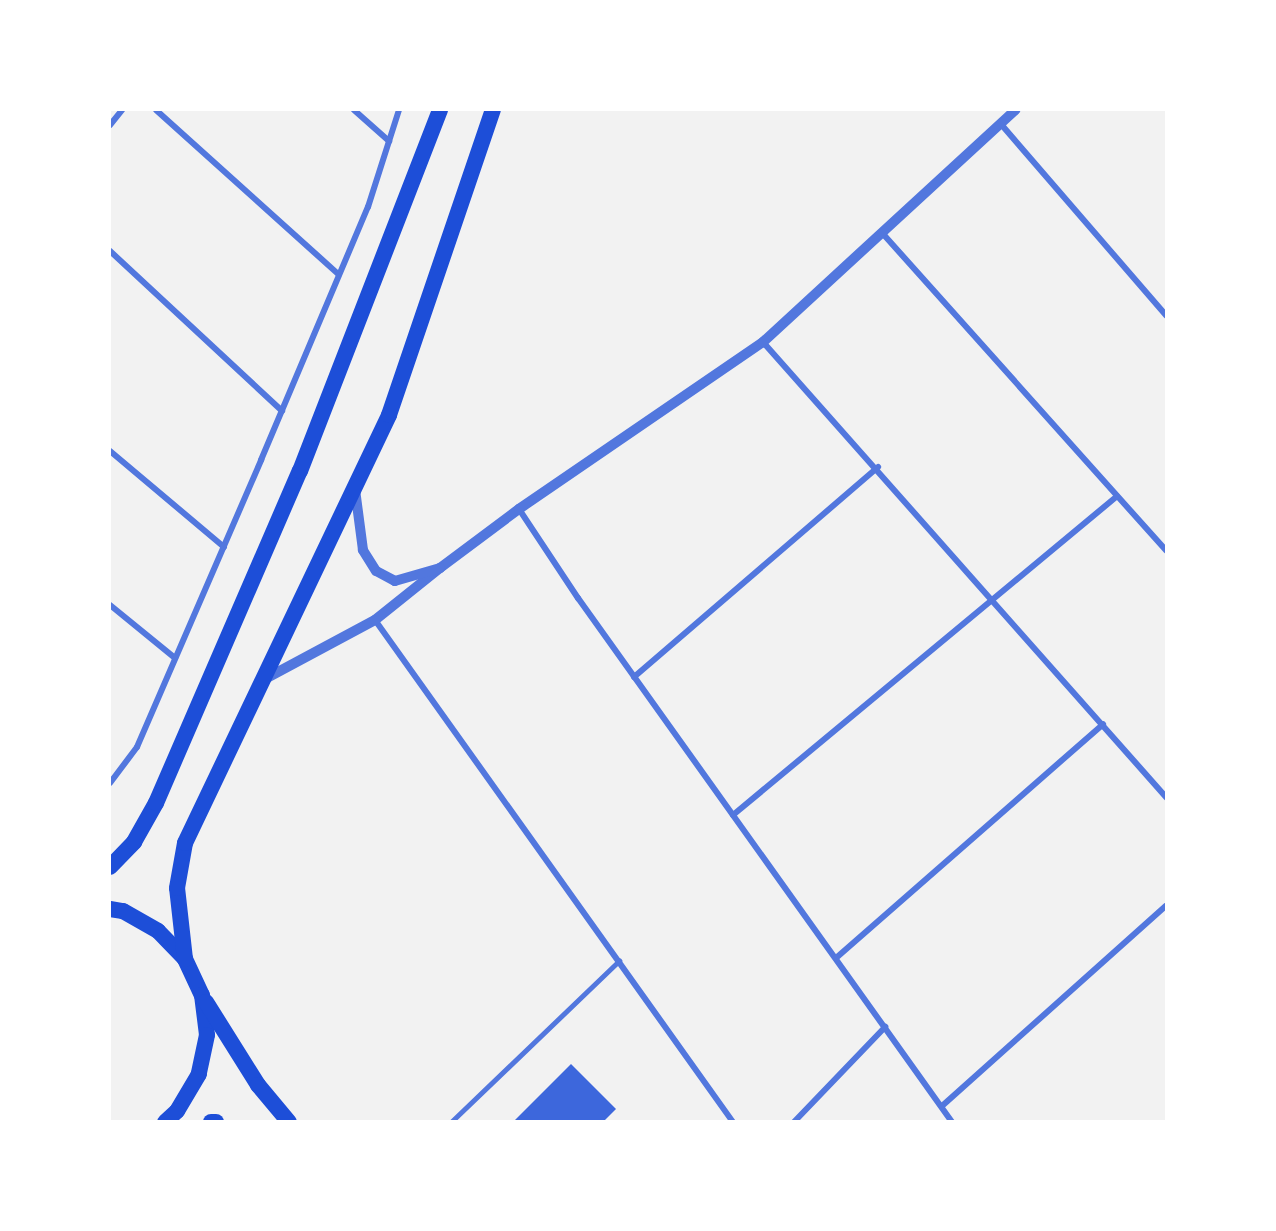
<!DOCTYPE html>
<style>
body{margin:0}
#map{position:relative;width:1276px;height:1231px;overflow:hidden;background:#f2f2f2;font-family:Georgia,serif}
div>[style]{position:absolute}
.building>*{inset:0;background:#3d67dc}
.service>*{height:4.5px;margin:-2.25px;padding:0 2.25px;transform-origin:2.25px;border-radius:2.25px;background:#5277de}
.minor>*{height:6px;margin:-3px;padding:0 3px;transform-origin:3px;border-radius:3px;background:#5277de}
.tertiary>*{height:10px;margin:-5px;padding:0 5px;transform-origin:5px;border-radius:5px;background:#5277de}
.trunk>*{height:16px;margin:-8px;padding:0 8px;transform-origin:8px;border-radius:8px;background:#1d4ed8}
span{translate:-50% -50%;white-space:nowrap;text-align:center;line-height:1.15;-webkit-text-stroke:4.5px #fff;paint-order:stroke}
.frame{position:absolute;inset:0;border:111px solid #fff;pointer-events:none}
</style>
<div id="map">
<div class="building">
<div style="clip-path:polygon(571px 1064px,616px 1109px,603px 1122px,513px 1122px)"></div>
</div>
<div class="service">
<div style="left:451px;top:1122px;width:233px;rotate:-43.8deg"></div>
</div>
<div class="minor">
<div style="left:156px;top:110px;width:246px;rotate:42deg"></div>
<div style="left:354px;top:110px;width:47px;rotate:41.5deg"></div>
<div style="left:1000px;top:123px;width:254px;rotate:49.2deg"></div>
<div style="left:110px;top:125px;width:19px;rotate:-51deg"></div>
<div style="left:884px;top:235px;width:423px;rotate:48.2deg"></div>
<div style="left:110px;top:251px;width:235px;rotate:42.9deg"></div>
<div style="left:763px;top:342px;width:608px;rotate:48.47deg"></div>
<div style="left:110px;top:451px;width:149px;rotate:40.1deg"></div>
<div style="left:519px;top:509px;width:107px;rotate:56.5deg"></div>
<div style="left:578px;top:598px;width:644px;rotate:54.48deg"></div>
<div style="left:110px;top:605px;width:84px;rotate:39.2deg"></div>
<div style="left:375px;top:620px;width:617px;rotate:54.51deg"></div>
<div style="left:634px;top:677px;width:322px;rotate:-40.7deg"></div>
<div style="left:110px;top:783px;width:45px;rotate:-53.1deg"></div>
<div style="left:137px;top:747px;width:313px;rotate:-66.6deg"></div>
<div style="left:261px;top:460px;width:275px;rotate:-67.1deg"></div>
<div style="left:368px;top:207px;width:102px;rotate:-72.3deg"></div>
<div style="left:733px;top:815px;width:499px;rotate:-39.7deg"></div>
<div style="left:836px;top:958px;width:355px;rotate:-41.2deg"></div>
<div style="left:942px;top:1106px;width:300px;rotate:-41.8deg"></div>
<div style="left:794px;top:1122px;width:132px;rotate:-46.2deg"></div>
</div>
<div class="tertiary">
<div style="left:440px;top:568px;width:99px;rotate:-36.8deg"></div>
<div style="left:519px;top:509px;width:296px;rotate:-34.4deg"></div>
<div style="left:763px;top:342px;width:343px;rotate:-42.6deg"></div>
<div style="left:263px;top:680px;width:127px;rotate:-28.2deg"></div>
<div style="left:375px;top:620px;width:83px;rotate:-38.7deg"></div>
<div style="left:440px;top:568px;width:47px;rotate:163.9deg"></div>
<div style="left:395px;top:581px;width:21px;rotate:-152deg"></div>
<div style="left:376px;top:571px;width:25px;rotate:-122deg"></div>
<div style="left:363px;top:550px;width:62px;rotate:-97.5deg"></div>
</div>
<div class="trunk">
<div style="left:110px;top:867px;width:35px;rotate:-46deg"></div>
<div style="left:134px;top:842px;width:45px;rotate:-60.6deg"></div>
<div style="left:156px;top:803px;width:362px;rotate:-66.6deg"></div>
<div style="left:300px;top:471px;width:387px;rotate:-68.8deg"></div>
<div style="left:110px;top:909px;width:13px;rotate:9deg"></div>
<div style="left:123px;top:911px;width:40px;rotate:29.7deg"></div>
<div style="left:158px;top:931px;width:39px;rotate:46deg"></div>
<div style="left:185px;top:959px;width:40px;rotate:65deg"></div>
<div style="left:202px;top:995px;width:40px;rotate:82.9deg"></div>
<div style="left:207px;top:1035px;width:40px;rotate:102deg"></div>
<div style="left:199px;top:1074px;width:43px;rotate:120.7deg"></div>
<div style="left:177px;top:1111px;width:16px;rotate:137deg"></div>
<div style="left:185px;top:959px;width:71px;rotate:-96.4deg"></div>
<div style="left:177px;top:888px;width:46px;rotate:-79.9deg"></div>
<div style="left:185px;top:843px;width:474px;rotate:-64.5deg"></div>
<div style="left:389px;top:415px;width:322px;rotate:-71.2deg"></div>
<div style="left:206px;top:1002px;width:98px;rotate:57.9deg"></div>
<div style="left:258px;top:1085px;width:48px;rotate:50deg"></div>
<div style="left:211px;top:1122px;width:5px"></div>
</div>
<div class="frame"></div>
</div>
